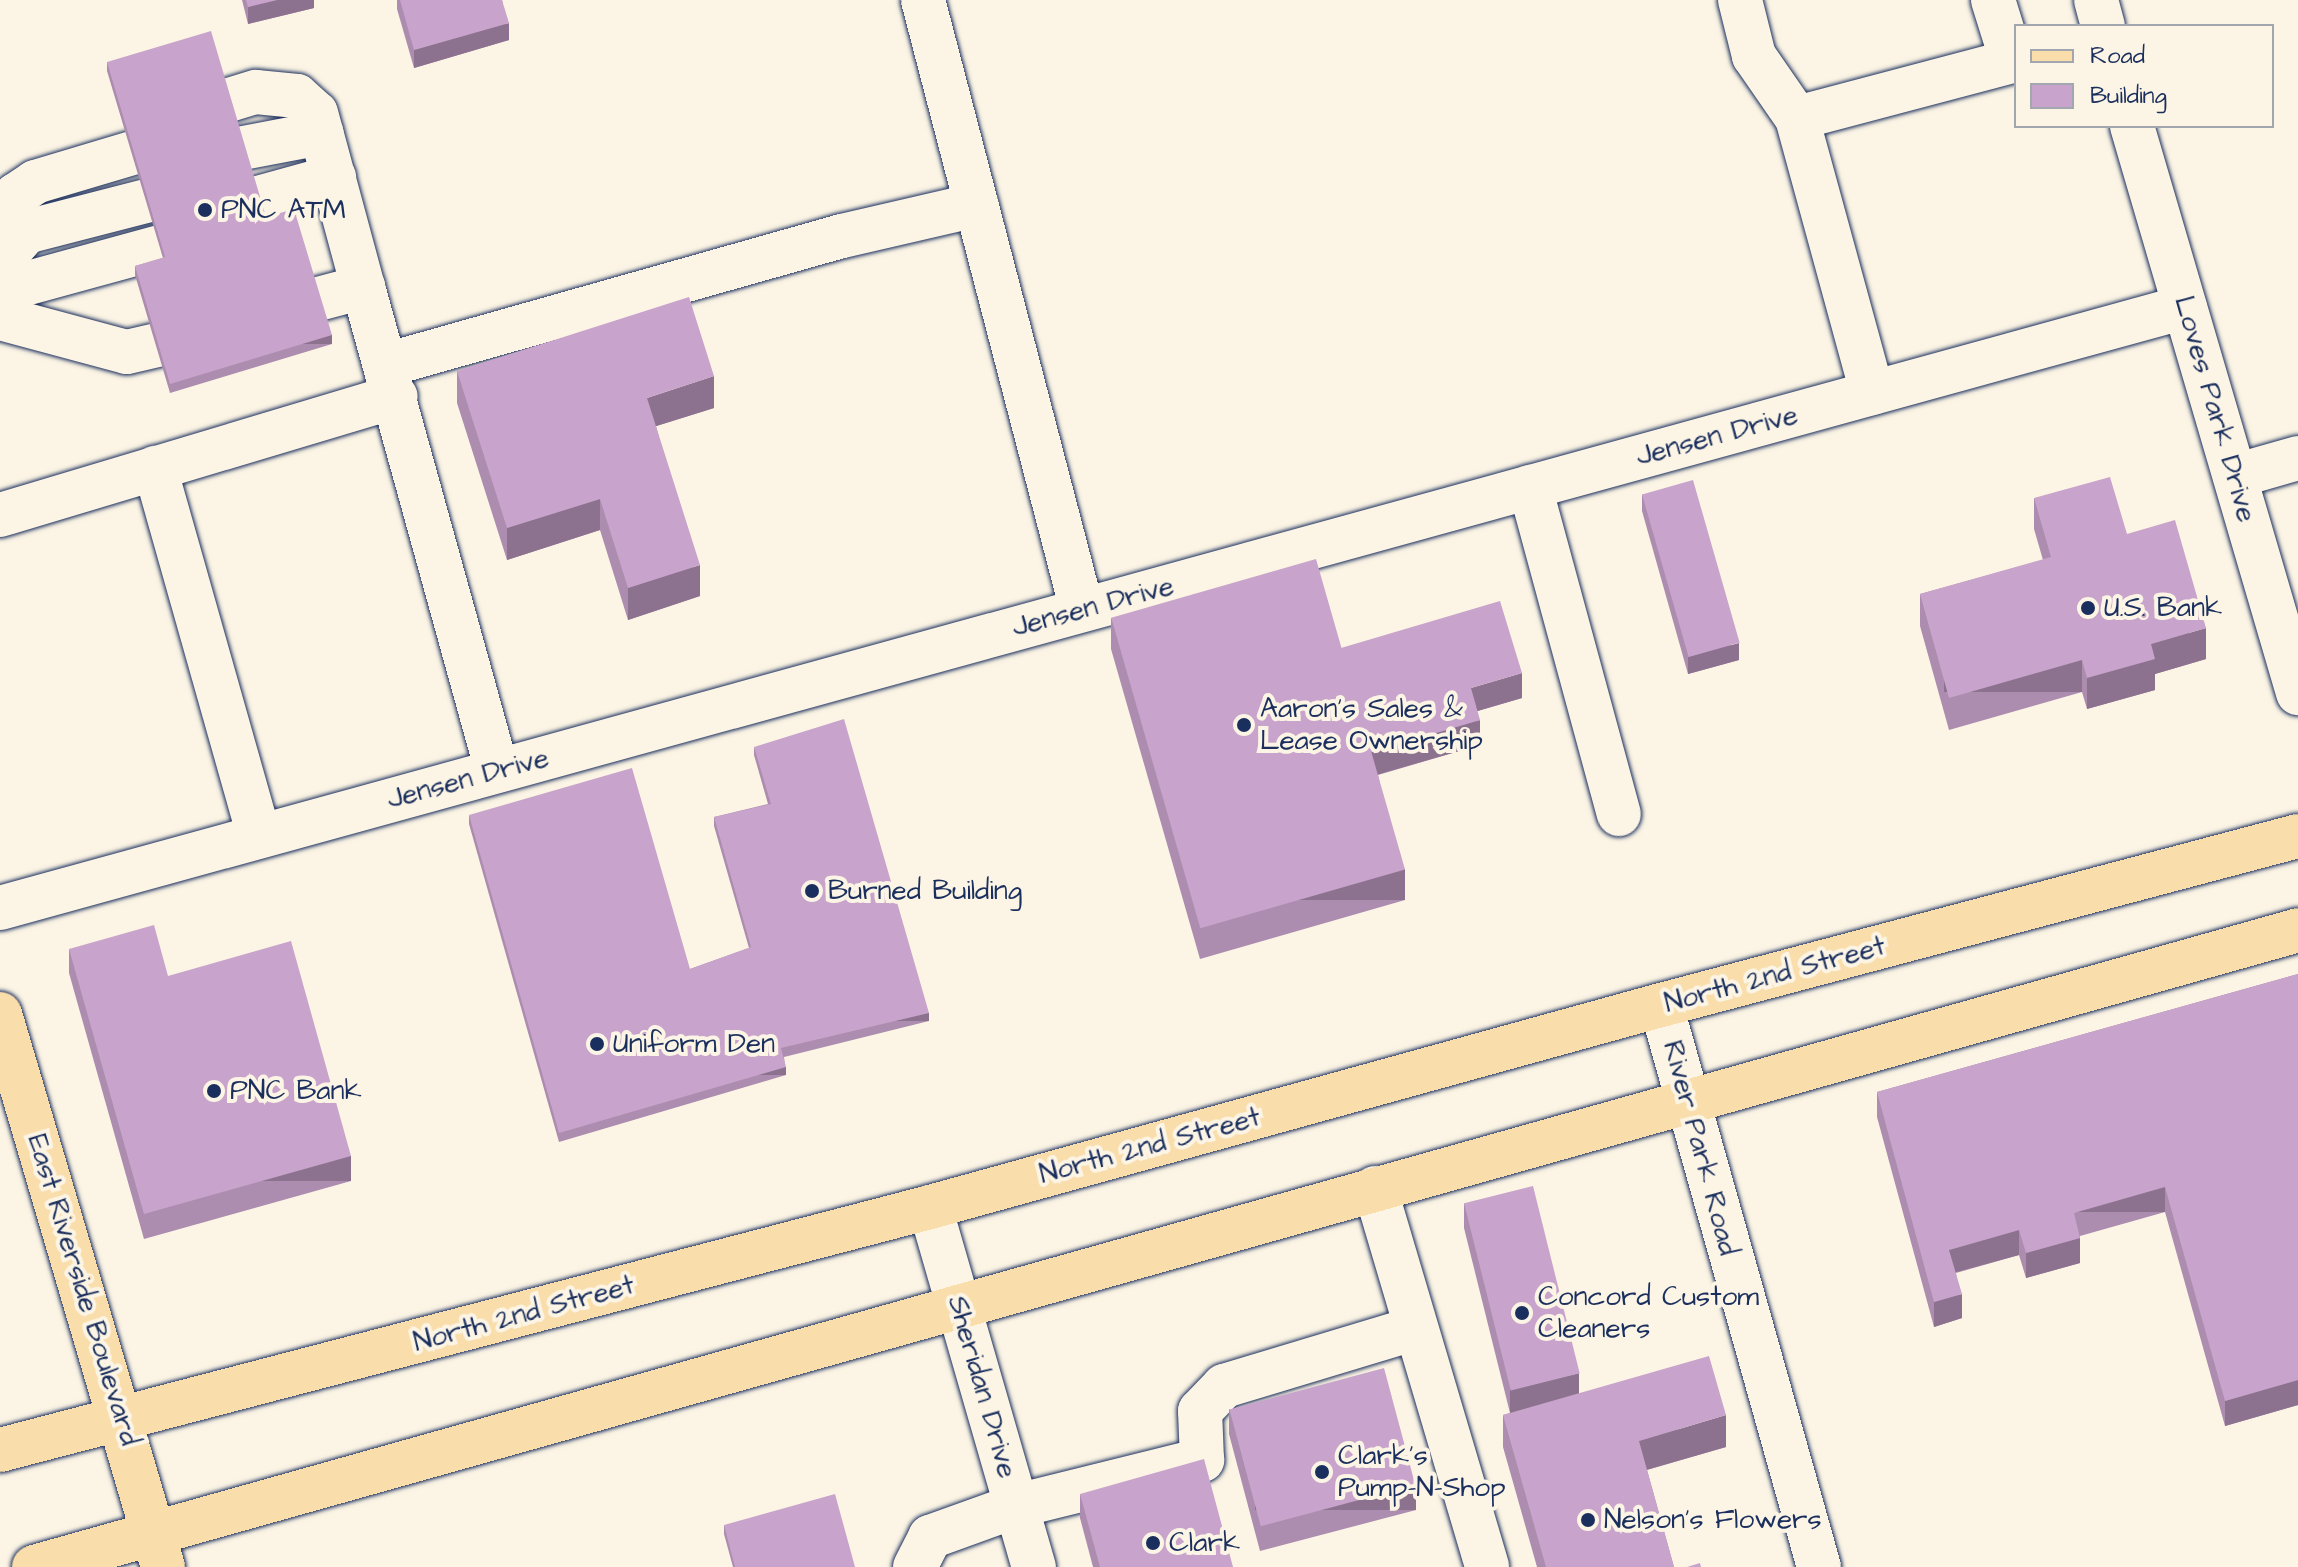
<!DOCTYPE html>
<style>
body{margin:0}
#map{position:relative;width:2298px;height:1567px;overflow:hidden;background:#fcf5e5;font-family:"Architects Daughter",sans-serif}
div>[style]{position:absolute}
.roads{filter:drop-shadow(0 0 2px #1b2f5e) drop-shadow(0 0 2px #1b2f5e)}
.minor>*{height:44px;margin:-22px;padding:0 22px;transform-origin:22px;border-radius:22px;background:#fcf5e5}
.major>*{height:44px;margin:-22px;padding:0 22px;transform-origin:22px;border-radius:22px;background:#f9ddab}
.wall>*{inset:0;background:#ac8caf}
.shaded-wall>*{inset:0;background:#8c728e;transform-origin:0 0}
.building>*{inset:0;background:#c8a3cb;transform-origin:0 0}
.dots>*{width:22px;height:22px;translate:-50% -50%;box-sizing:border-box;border:4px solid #fcf5e5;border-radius:50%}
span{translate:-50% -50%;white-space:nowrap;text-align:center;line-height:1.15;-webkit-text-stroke:8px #fcf5e5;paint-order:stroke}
.poi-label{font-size:28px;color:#1b2f5e}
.left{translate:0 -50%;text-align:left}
.street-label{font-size:28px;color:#1b2f5e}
.legend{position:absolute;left:2014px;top:24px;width:260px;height:104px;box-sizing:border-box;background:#fcf5e5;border:2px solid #a2a6af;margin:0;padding:10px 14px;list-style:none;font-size:24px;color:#1b2f5e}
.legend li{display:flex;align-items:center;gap:16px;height:40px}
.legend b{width:40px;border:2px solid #a2a6af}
</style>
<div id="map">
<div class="roads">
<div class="minor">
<div style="left:923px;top:0;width:630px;rotate:75.39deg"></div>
<div style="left:1740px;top:0;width:58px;rotate:76deg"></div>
<div style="left:1754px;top:56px;width:75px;rotate:55.3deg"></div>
<div style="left:1797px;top:118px;width:285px;rotate:74.7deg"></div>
<div style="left:2096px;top:0;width:27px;rotate:75deg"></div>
<div style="left:229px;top:100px;width:28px;rotate:-17deg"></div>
<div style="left:256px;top:92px;width:41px;rotate:5.6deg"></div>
<div style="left:297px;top:96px;width:25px;rotate:42deg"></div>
<div style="left:316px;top:113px;width:180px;rotate:74.9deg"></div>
<div style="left:1797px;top:118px;width:222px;rotate:-14.8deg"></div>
<div style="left:2012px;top:61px;width:64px;rotate:-107.3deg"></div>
<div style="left:2132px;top:126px;width:591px;rotate:73.68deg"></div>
<div style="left:243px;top:148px;width:80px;rotate:-10.8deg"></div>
<div style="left:258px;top:198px;width:79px;rotate:-15.4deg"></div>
<div style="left:0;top:214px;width:25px;rotate:-50deg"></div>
<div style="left:16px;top:195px;width:23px;rotate:-34deg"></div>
<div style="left:35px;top:182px;width:101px;rotate:-16.6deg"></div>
<div style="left:0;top:262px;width:40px;rotate:-49deg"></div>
<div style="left:26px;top:232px;width:124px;rotate:-14.5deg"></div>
<div style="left:0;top:278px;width:22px;rotate:18deg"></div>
<div style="left:21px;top:285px;width:144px;rotate:-15.3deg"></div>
<div style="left:318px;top:299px;width:47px;rotate:-14.9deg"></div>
<div style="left:363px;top:287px;width:502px;rotate:74.52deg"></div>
<div style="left:0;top:318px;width:131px;rotate:15deg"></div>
<div style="left:127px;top:352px;width:31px;rotate:-13deg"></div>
<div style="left:386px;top:365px;width:474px;rotate:-15.8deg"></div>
<div style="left:842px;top:236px;width:138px;rotate:-13deg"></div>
<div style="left:155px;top:468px;width:382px;rotate:74.2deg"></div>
<div style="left:2235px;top:476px;width:66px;rotate:-15.9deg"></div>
<div style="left:1530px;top:487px;width:339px;rotate:74.8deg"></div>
<div style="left:0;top:515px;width:413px;rotate:-16.7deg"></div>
<div style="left:0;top:908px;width:2266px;rotate:-15.38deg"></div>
<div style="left:1661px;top:1005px;width:584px;rotate:74.3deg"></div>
<div style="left:1375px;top:1188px;width:395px;rotate:73.5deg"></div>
<div style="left:930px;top:1207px;width:375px;rotate:73.9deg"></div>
<div style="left:915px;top:1567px;width:34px;rotate:-63deg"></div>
<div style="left:930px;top:1537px;width:91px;rotate:-19.8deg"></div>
<div style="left:1016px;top:1506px;width:192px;rotate:-13.9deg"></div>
<div style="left:1202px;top:1460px;width:49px;rotate:-92.3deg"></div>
<div style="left:1200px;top:1411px;width:35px;rotate:-46deg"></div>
<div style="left:1224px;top:1386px;width:197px;rotate:-16.8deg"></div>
</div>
<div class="major">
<div style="left:0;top:1014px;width:577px;rotate:73.58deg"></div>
<div style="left:0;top:1450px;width:961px;rotate:-14.64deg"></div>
<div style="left:930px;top:1207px;width:758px;rotate:-15.45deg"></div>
<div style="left:1661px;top:1005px;width:659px;rotate:-14.86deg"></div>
<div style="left:34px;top:1567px;width:2352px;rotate:-15.71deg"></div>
</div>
</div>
<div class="wall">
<div style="clip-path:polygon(242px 0,314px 0,314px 8px,248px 24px)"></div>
<div style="clip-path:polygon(397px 0,502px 0,509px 40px,414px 68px,397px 9px)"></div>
<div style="clip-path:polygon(107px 62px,266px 217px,332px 344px,170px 393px,135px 275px,135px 266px,163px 258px,107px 71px)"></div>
<div style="clip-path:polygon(457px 371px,714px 408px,656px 426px,700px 596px,628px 620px,600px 530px,507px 560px,457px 403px)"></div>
<div style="clip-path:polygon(1642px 494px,1739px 660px,1688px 674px,1642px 511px)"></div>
<div style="clip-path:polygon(2034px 498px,2127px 534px,2206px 659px,2155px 674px,2155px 690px,2087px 709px,2082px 692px,1949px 730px,1920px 626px,1920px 594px,2043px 560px,2034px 529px)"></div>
<div style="clip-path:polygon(1111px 618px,1522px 698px,1477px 711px,1480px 745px,1378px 775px,1405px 900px,1200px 959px,1111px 649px)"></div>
<div style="clip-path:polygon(754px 747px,929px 1021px,784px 1057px,786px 1075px,559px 1142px,469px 824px,469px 815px,690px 969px,749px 948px,714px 826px,714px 817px,768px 804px,754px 755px)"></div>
<div style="clip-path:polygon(69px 949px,168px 976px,351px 1181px,144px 1239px,69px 973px)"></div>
<div style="clip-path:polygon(2298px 974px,2298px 1405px,2225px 1426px,2165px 1212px,2080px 1236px,2080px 1263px,2026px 1278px,2019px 1255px,1956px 1273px,1962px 1318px,1934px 1327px,1877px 1117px,1877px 1092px)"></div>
<div style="clip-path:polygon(1464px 1203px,1579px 1394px,1726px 1447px,1647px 1470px,1674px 1567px,1537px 1567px,1503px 1447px,1503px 1415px,1510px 1413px,1464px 1228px)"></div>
<div style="clip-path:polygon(1229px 1409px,1416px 1510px,1260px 1551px,1229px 1434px)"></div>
<div style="clip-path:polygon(1080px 1494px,1233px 1567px,1093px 1567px,1080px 1518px)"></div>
<div style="clip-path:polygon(724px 1525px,855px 1567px,733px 1567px,724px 1534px)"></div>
</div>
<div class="shaded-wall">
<div style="clip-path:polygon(277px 0,314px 0,314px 8px,248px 24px,248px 7px)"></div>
<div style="clip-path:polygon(509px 23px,509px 40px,414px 68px,414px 50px)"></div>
<div style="left:332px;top:335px;width:9px;height:169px;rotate:90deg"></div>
<div style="clip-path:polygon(714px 376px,714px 408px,647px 429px,647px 398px)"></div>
<div style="clip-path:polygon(600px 499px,600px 530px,507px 560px,507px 528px)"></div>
<div style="clip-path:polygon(700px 565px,700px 596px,628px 620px,628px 588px)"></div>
<div style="clip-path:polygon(2206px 628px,2206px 659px,2155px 674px,2155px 690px,2087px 709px,2087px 678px,2151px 644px)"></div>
<div style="clip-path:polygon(1739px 643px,1739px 660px,1688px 674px,1688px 657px)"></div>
<div style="left:2082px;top:660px;width:32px;height:138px;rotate:90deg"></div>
<div style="clip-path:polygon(1522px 673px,1522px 698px,1471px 713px,1471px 688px)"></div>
<div style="clip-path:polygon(1480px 720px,1480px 745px,1369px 777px,1369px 753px)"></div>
<div style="left:1405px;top:869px;width:31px;height:213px;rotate:90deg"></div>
<div style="left:929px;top:1013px;width:8px;height:152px;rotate:90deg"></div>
<div style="left:786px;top:1067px;width:8px;height:236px;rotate:90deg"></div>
<div style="left:351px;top:1156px;width:25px;height:215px;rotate:90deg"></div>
<div style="left:2165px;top:1187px;width:25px;height:95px;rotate:90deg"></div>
<div style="clip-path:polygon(2019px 1230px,2019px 1255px,1949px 1274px,1949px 1250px)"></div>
<div style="clip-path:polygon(2080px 1238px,2080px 1263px,2026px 1278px,2026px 1253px)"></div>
<div style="clip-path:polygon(1962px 1294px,1962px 1318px,1934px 1327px,1934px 1302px)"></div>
<div style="clip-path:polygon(1579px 1373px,1579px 1398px,1510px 1414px,1510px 1390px)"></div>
<div style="clip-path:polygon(2298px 1380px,2298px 1405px,2225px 1426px,2225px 1401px)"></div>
<div style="clip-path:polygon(1726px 1415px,1726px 1447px,1639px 1472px,1639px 1441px)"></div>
<div style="left:1416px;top:1485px;width:25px;height:161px;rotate:90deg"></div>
</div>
<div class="building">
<div style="clip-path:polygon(246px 0,277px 0,248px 7px)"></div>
<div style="clip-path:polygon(400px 0,502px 0,509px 23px,414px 50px)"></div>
<div style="clip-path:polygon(211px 31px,266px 217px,294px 209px,332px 335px,170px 384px,135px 266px,165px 257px,107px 62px)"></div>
<div style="clip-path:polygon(689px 297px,714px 376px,647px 398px,700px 565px,628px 588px,600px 499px,507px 528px,457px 371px)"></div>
<div style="clip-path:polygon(2110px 477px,2127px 534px,2175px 520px,2206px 628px,2151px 644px,2155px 659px,2087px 678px,2082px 660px,1949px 698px,1920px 594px,2051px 557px,2034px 498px)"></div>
<div style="left:1693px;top:480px;width:169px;height:53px;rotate:74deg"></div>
<div style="left:1316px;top:559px;width:323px;height:213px;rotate:74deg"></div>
<div style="clip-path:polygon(1500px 601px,1522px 673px,1471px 688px,1480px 720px,1371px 752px,1341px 648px)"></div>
<div style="clip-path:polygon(844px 719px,929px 1013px,781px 1048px,786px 1067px,559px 1133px,469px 815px,632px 768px,690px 969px,751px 947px,714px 817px,771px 804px,754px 747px)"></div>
<div style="clip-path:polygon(154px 925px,168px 976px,291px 941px,351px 1156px,144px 1214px,69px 949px)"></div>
<div style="clip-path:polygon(2298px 974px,2298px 1380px,2225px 1401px,2165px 1187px,2074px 1213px,2080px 1238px,2026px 1253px,2019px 1230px,1949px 1250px,1962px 1294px,1934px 1302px,1877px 1092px)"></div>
<div style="left:1533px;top:1186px;width:193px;height:71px;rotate:76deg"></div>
<div style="clip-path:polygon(1709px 1356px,1726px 1415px,1639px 1441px,1674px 1567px,1546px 1567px,1503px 1415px)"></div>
<div style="left:1384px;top:1368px;width:121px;height:160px;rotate:75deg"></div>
<div style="clip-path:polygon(1204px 1459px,1233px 1567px,1100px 1567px,1080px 1494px)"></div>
<div style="clip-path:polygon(835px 1494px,855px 1567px,735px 1567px,724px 1525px)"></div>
<div style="clip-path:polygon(1700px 1563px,1701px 1567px,1687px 1567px)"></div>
</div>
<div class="dots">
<div style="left:205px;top:210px;background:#1b2f5e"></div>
<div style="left:2088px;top:608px;background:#1b2f5e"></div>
<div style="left:1244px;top:725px;background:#1b2f5e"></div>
<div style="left:812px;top:891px;background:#1b2f5e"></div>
<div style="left:597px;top:1044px;background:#1b2f5e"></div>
<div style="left:214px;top:1091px;background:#1b2f5e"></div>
<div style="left:1522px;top:1313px;background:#1b2f5e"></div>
<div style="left:1322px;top:1472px;background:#1b2f5e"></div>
<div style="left:1588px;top:1520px;background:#1b2f5e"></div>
<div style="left:1153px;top:1543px;background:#1b2f5e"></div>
</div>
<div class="poi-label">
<span class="left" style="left:221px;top:210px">PNC ATM</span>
<span class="left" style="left:2104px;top:608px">U.S. Bank</span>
<span class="left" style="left:1260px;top:725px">Aaron's Sales &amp;<br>Lease Ownership</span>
<span class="left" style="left:828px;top:891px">Burned Building</span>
<span class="left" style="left:613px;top:1044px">Uniform Den</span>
<span class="left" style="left:230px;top:1091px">PNC Bank</span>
<span class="left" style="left:1538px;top:1313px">Concord Custom<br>Cleaners</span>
<span class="left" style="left:1338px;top:1472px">Clark's<br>Pump-N-Shop</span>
<span class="left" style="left:1604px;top:1520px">Nelson's Flowers</span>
<span class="left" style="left:1169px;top:1543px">Clark</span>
</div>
<div class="street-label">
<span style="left:2215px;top:409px;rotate:74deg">Loves Park Drive</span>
<span style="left:1717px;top:436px;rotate:-15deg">Jensen Drive</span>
<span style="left:1093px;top:607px;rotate:-15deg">Jensen Drive</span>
<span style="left:468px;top:779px;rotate:-15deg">Jensen Drive</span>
<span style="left:1775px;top:975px;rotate:-15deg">North 2nd Street</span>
<span style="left:1150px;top:1146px;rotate:-15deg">North 2nd Street</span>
<span style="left:1700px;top:1148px;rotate:75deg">River Park Road</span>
<span style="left:83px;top:1290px;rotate:73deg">East Riverside Boulevard</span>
<span style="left:524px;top:1314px;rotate:-15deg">North 2nd Street</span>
<span style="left:982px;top:1387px;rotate:74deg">Sheridan Drive</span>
</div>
<ul class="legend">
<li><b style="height:10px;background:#f9ddab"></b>Road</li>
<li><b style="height:22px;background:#c8a3cb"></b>Building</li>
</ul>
</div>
